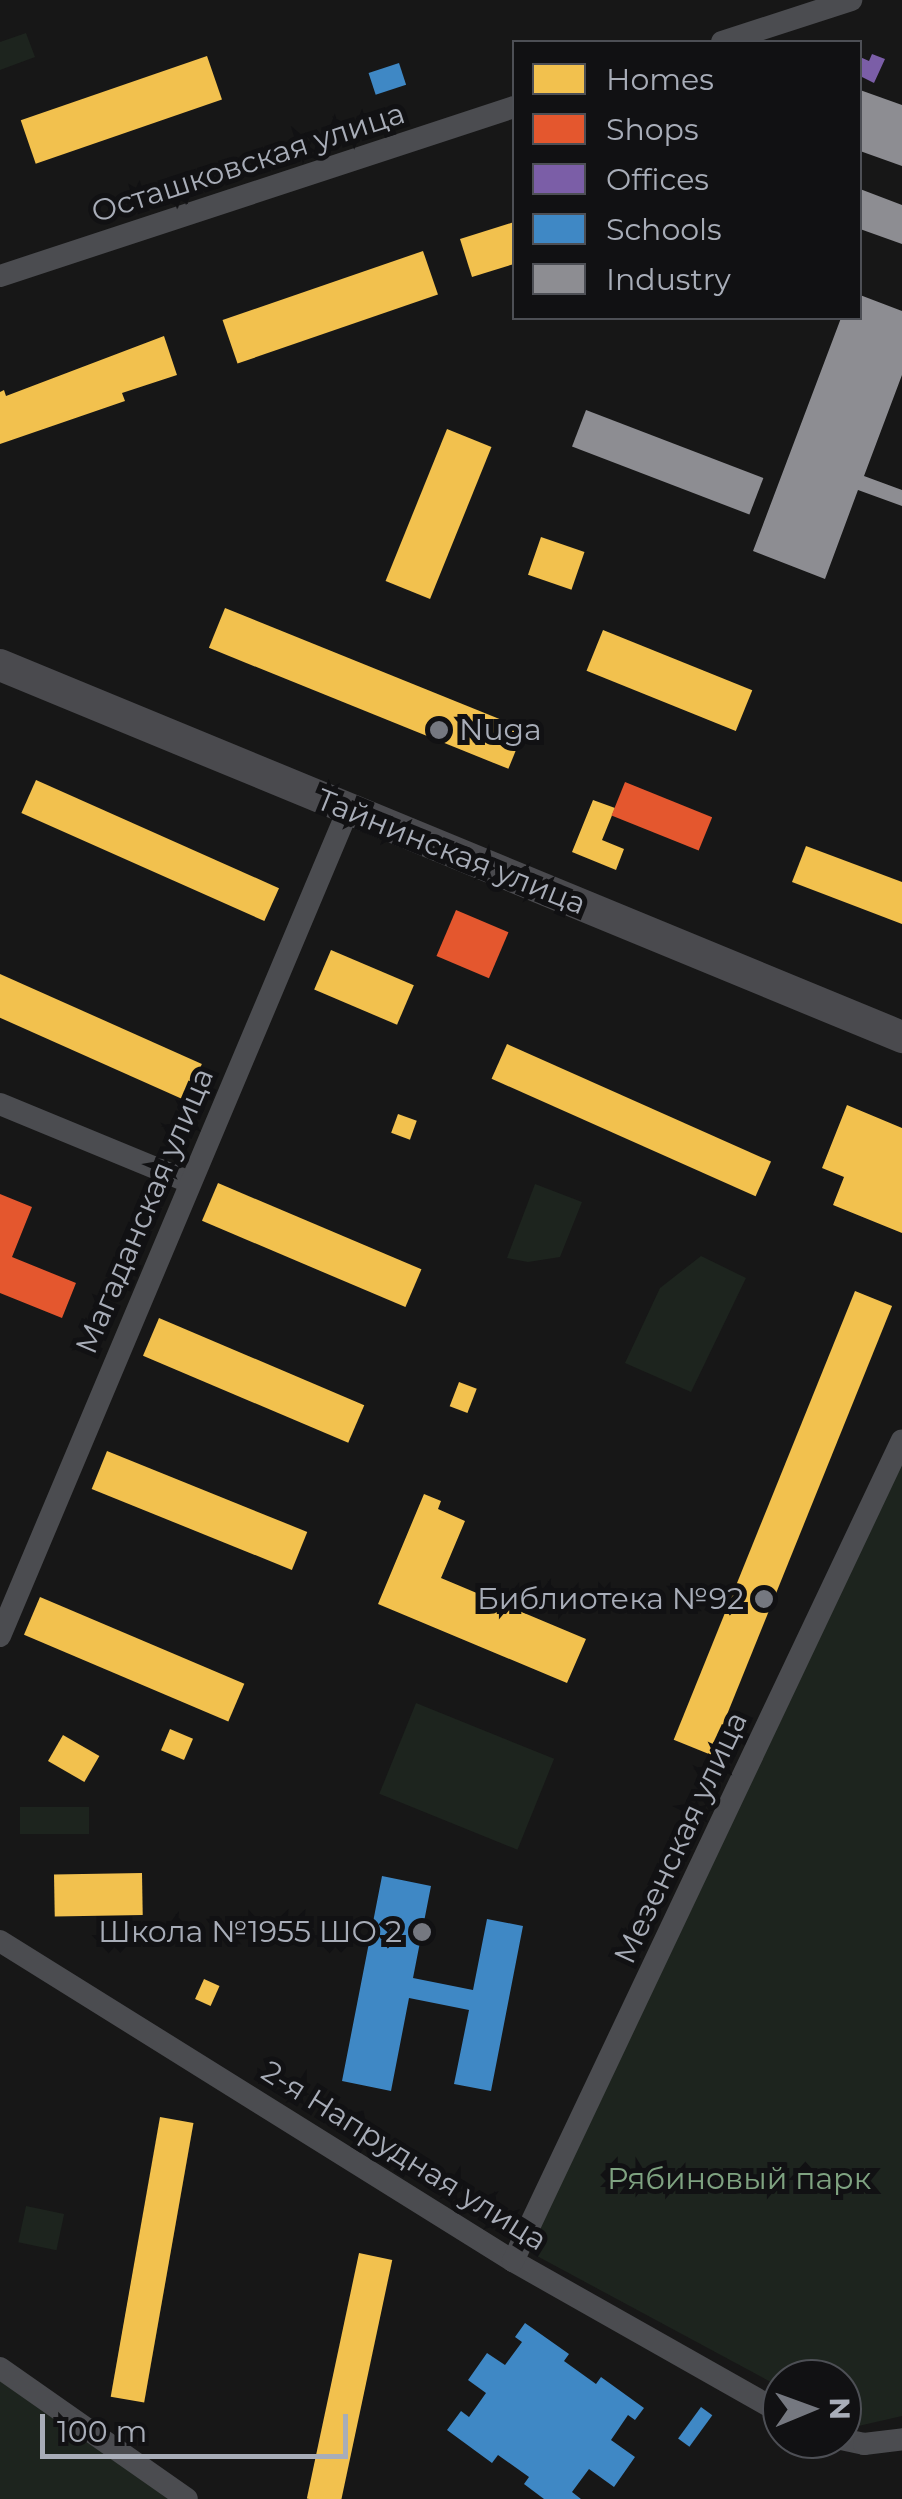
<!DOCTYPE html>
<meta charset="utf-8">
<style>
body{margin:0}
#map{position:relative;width:902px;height:2499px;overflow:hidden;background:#171717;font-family:Montserrat,sans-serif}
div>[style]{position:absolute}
.green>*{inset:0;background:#1d241e;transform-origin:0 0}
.homes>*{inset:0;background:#f2c14e;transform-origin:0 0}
.shops>*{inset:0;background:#e4572e;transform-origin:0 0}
.offices>*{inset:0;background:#7b5ea7}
.schools>*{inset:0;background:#3f88c5;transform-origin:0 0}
.industry>*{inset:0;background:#8d8d92;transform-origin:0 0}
.minor>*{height:22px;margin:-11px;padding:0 11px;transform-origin:11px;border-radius:11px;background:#4b4c50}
.secondary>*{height:32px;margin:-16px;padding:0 16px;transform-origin:16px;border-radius:16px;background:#4a4a4e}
.dots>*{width:28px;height:28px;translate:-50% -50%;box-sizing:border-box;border:5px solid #111113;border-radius:50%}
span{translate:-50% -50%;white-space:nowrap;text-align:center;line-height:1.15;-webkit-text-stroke:10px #111113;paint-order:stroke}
.street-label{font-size:30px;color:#a8adb8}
.poi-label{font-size:30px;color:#a8adb8}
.left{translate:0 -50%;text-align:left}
.right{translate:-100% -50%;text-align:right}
.park-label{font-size:30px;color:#7fa381}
.legend{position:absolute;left:512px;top:40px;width:350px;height:280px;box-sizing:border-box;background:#111113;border:2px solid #4d4f55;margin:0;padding:12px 18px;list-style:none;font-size:30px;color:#a8adb8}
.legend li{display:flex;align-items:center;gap:20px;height:50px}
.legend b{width:50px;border:2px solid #4d4f55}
.north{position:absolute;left:762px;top:2359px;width:100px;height:100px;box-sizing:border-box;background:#111113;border:2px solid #4d4f55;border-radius:50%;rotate:89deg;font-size:28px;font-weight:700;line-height:40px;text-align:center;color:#a8adb8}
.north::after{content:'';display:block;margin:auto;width:35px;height:45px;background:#757880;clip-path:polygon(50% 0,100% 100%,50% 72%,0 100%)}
.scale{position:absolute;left:40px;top:2414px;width:308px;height:45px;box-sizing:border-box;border:5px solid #a8adb8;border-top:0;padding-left:12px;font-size:30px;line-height:35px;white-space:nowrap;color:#a8adb8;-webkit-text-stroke:8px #111113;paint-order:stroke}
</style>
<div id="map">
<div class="green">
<div style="clip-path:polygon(26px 33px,35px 57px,0 70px,0 42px)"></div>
<div style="clip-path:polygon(535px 1184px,582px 1202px,560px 1257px,528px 1262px,507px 1258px)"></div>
<div style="clip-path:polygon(701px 1256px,746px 1278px,691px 1392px,625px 1363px,660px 1288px)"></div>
<div style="clip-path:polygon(902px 1452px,902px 2416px,854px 2427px,842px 2420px,842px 2379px,782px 2379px,782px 2388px,524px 2249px)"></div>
<div style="left:416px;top:1703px;width:149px;height:98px;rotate:22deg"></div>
<div style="left:20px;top:1807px;width:69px;height:27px"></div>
<div style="left:26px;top:2206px;width:39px;height:37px;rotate:12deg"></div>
<div style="clip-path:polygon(0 2375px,174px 2499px,0 2499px)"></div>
</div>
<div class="homes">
<div style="left:207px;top:56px;width:46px;height:197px;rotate:71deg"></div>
<div style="clip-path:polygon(514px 222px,514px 264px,472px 277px,460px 239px)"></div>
<div style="left:423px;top:251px;width:46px;height:212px;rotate:71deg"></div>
<div style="clip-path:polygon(164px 336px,177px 375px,122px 393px,125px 401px,0 444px,0 392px,4px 390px,6px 396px)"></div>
<div style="left:447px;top:429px;width:48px;height:164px;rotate:22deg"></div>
<div style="left:541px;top:537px;width:46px;height:40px;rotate:19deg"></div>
<div style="left:225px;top:608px;width:323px;height:43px;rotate:22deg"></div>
<div style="left:603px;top:630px;width:161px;height:44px;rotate:22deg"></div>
<div style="left:36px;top:780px;width:266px;height:36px;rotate:24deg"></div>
<div style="clip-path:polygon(593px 800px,615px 808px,602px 840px,624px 849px,616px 870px,572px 852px)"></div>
<div style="clip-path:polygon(806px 846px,902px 882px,902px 924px,792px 882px)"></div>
<div style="left:331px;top:950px;width:90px;height:43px;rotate:23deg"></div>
<div style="left:0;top:974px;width:221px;height:40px;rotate:24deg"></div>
<div style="left:507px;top:1044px;width:289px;height:38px;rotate:24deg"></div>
<div style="clip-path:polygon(847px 1105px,902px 1128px,902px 1233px,833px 1205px,844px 1177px,822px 1168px)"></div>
<div style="left:398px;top:1114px;width:20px;height:20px;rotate:20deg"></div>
<div style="left:218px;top:1183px;width:221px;height:41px;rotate:23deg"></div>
<div style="left:855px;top:1291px;width:40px;height:484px;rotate:22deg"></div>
<div style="left:159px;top:1318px;width:223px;height:41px;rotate:23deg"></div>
<div style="left:459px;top:1382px;width:19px;height:26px;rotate:21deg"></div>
<div style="left:107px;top:1451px;width:216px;height:41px;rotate:22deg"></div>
<div style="clip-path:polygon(424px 1494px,441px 1501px,438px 1509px,465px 1521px,441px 1578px,586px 1639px,567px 1683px,378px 1604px)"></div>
<div style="left:40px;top:1597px;width:222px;height:41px;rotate:23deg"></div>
<div style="left:170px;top:1729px;width:25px;height:23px;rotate:23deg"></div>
<div style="left:63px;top:1735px;width:42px;height:30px;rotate:30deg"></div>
<div style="left:142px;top:1873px;width:42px;height:88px;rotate:89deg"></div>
<div style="left:204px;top:1979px;width:17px;height:22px;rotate:24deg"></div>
<div style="left:160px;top:2117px;width:34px;height:284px;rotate:10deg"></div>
<div style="left:359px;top:2253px;width:34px;height:251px;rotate:12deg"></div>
</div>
<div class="shops">
<div style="left:625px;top:782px;width:94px;height:36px;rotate:22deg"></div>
<div style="left:456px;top:910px;width:57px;height:50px;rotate:23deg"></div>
<div style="clip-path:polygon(0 1194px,32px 1207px,12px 1257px,76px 1283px,62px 1318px,0 1293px)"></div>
</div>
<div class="offices">
<div style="clip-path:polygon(872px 54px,885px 59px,874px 83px,860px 76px,860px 57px,869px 61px)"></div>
</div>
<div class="schools">
<div style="left:399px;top:63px;width:23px;height:32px;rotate:72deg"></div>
<div style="clip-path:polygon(382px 1876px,431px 1886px,413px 1978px,473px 1990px,487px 1919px,523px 1926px,491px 2091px,454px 2084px,469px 2010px,409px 1998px,391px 2091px,342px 2081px)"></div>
<div style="clip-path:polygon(525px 2323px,569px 2354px,564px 2361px,596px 2384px,601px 2377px,644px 2408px,635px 2420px,628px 2415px,611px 2440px,635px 2457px,614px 2487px,589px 2469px,572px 2492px,581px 2499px,544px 2499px,524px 2484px,529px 2477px,498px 2455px,492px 2463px,447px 2430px,461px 2411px,469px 2417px,486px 2393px,468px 2380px,487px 2353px,505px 2365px,522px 2342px,515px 2337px)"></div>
<div style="left:701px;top:2407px;width:14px;height:39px;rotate:36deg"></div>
</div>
<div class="industry">
<div style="clip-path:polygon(860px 90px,902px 105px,902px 166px,860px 151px)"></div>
<div style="clip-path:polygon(860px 189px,902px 205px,902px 244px,860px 229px)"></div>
<div style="clip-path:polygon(860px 295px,902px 311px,902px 375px,864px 476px,902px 490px,902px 506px,858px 490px,825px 579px,753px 551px,841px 318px,860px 318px)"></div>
<div style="left:586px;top:410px;width:190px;height:39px;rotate:21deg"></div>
</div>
<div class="minor">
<div style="left:722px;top:42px;width:136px;rotate:-18deg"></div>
<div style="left:0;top:276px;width:541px;rotate:-18.2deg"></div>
<div style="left:0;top:1104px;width:204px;rotate:22.4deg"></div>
<div style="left:0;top:1636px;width:896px;rotate:-67.15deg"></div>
<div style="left:0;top:1941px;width:605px;rotate:31.96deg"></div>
<div style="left:513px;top:2261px;width:309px;rotate:29.5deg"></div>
<div style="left:513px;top:2261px;width:908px;rotate:-64.65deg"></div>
<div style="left:0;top:2368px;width:228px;rotate:35deg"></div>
<div style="left:841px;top:2439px;width:24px;rotate:12deg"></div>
<div style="left:864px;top:2444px;width:38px;rotate:-7deg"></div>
</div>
<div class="secondary">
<div style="left:0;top:665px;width:976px;rotate:22.41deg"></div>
</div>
<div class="dots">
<div style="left:439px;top:730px;background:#757880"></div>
<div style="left:764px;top:1599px;background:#757880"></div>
<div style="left:422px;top:1932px;background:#757880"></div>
</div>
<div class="street-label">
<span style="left:248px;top:163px;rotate:-18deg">Осташковская улица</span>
<span style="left:451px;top:852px;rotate:22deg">Тайнинская улица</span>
<span style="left:145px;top:1211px;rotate:-67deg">Магаданская улица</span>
<span style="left:681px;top:1838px;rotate:-65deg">Мезенская улица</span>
<span style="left:404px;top:2156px;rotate:32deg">2-я Напрудная улица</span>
</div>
<div class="poi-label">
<span class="left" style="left:459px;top:730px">Nuga</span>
<span class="right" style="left:744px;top:1599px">Библиотека №92</span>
<span class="right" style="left:402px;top:1932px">Школа №1955 ШО 2</span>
</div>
<div class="park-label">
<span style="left:739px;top:2179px">Рябиновый парк</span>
</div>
<ul class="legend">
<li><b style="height:28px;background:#f2c14e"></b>Homes</li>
<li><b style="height:28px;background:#e4572e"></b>Shops</li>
<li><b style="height:28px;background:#7b5ea7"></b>Offices</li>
<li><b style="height:28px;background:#3f88c5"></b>Schools</li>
<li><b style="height:28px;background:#8d8d92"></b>Industry</li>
</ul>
<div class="north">N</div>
<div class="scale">100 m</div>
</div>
